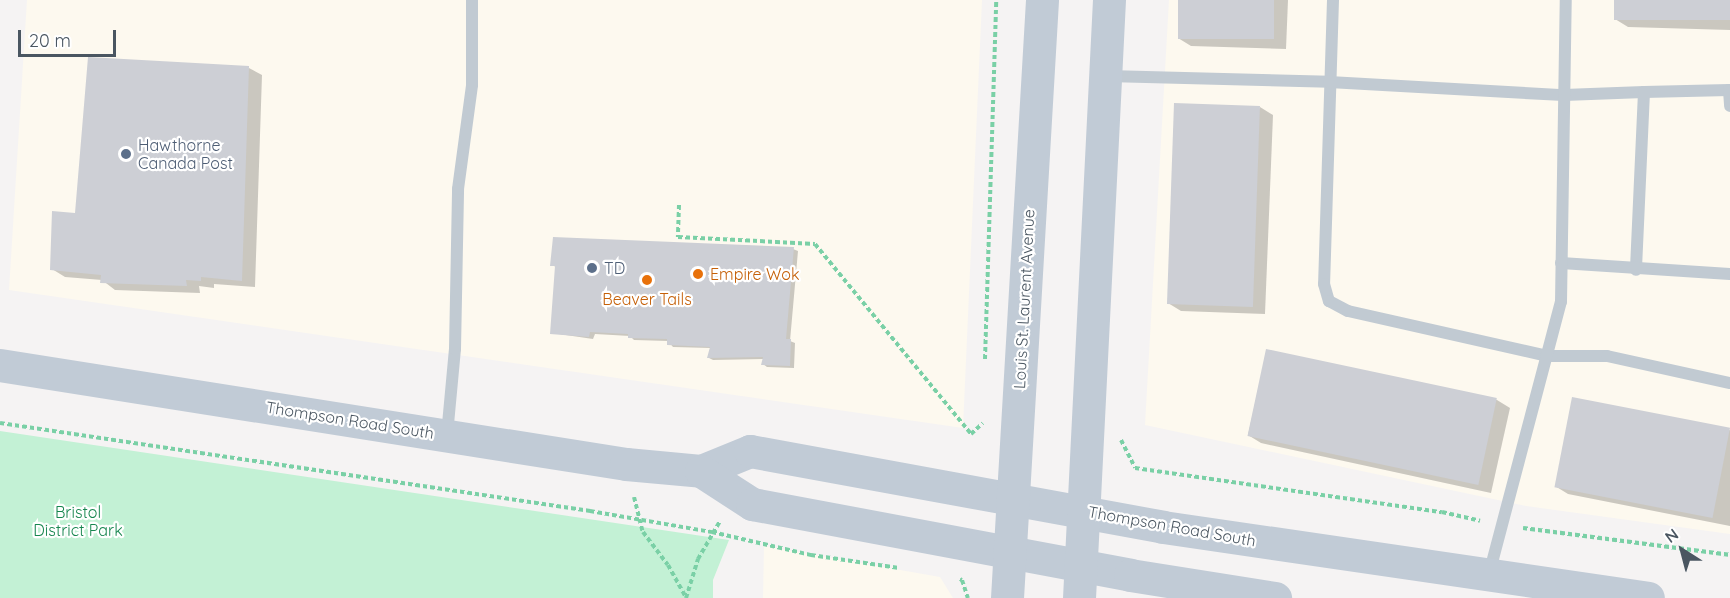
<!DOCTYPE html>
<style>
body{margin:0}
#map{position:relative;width:1730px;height:598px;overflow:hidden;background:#f5f3f3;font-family:Quicksand,sans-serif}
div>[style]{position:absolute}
.commercial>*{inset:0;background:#fdf9ef}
.green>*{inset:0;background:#c3f1d5}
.shadow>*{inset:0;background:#0003}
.building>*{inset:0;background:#cdcfd5;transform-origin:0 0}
.path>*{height:4px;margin-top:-2px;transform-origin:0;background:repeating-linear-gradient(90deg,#7ad0a6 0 4.5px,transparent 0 7.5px)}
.service>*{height:12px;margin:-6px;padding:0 6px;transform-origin:6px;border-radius:6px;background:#c1cad2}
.secondary>*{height:33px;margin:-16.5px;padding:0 16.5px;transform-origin:16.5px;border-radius:16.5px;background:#c1cbd6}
.dots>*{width:16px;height:16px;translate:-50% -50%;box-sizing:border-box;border:3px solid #fff;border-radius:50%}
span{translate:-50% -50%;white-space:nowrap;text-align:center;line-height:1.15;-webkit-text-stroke:4.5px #fff;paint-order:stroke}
.service-label{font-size:16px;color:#4e5e75}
.left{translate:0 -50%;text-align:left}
.food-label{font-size:16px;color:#c56008}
.street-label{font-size:16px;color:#4a5661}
.park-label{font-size:16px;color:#17864f}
.north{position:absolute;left:1652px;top:520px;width:60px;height:60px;-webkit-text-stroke:4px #fff;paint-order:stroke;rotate:324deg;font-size:16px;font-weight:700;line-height:24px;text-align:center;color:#4a5661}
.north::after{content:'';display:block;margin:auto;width:21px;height:27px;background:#4a5661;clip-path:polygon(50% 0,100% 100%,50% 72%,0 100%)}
.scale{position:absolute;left:18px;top:30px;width:98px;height:27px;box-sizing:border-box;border:3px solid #4a5661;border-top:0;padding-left:8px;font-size:18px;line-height:21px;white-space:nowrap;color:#4a5661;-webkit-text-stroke:4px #fff;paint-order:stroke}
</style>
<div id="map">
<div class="commercial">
<div style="clip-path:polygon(27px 0,982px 0,963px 428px,9px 290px)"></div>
<div style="clip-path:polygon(1169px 0,1730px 0,1730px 534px,1526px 506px,1145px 425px)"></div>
<div style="clip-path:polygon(764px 546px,940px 577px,953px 598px,763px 598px)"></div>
</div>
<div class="green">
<div style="clip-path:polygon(0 431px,729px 540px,713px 580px,713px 598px,0 598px)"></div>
</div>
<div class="shadow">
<div style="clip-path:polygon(1179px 0,1288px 0,1286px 49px,1191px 46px,1178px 38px)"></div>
<div style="clip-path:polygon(1615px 0,1730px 0,1730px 30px,1628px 27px,1615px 19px)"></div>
<div style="clip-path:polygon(249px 68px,262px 75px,255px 287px,214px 284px,214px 288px,199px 286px,200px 293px,115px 290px,102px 280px,65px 277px,52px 269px,76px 215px)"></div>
<div style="clip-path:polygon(1260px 107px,1273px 115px,1265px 314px,1181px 311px,1168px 303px)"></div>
<div style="clip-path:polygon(793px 249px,798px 251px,790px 341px,795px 343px,794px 368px,767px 367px,763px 364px,764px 359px,713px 360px,709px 358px,711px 348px,673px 347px,668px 341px,634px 340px,630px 336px,595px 334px,593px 339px,552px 333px,556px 267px,552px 265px)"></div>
<div style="clip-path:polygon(1267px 351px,1497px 400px,1510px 408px,1491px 493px,1261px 443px,1248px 435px)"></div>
<div style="clip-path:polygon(1730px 430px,1730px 526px,1568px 494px,1555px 486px)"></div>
</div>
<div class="building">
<div style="left:1178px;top:0;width:96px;height:39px"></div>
<div style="left:1614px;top:0;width:116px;height:20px"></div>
<div style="clip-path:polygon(88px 57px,249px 66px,242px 281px,201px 277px,201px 281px,186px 280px,187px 286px,100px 283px,101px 275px,50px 270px,52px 211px,75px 213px)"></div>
<div style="left:1174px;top:103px;width:86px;height:201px;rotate:2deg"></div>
<div style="clip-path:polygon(553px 237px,794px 247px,786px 339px,791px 339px,790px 366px,761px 365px,763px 357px,707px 358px,710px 347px,667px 345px,667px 339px,628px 338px,628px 334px,590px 332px,589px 337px,550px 334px,555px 266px,550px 266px)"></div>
<div style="left:1266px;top:349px;width:236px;height:89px;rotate:12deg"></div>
<div style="left:1572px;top:397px;width:161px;height:92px;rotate:11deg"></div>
</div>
<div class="path">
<div style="left:679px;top:205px;width:32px;rotate:92deg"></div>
<div style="left:678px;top:237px;width:137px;rotate:2.9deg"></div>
<div style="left:815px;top:244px;width:246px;rotate:50.6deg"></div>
<div style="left:971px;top:434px;width:16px;rotate:-43deg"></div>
<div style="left:985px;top:359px;width:359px;rotate:-88.2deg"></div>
<div style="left:0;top:423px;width:597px;rotate:8.48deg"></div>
<div style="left:590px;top:511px;width:124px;rotate:9.8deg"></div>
<div style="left:712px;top:532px;width:102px;rotate:13.1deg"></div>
<div style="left:811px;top:555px;width:89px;rotate:8.4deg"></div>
<div style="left:1121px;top:440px;width:31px;rotate:63deg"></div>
<div style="left:1135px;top:468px;width:310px;rotate:8.2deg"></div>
<div style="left:1442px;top:512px;width:39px;rotate:13deg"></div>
<div style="left:634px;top:497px;width:36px;rotate:76deg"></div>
<div style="left:643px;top:532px;width:41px;rotate:52.9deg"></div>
<div style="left:668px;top:565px;width:38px;rotate:61deg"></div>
<div style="left:1523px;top:528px;width:209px;rotate:7.4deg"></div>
<div style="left:960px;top:579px;width:2px;rotate:27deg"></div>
<div style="left:962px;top:580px;width:19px;rotate:72deg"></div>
<div style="left:686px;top:598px;width:41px;rotate:-72.9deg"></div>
<div style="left:698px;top:559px;width:44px;rotate:-59.9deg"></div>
</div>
<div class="service">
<div style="left:1333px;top:0;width:284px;rotate:91.8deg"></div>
<div style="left:1324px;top:284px;width:18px;rotate:74deg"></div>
<div style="left:1329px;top:301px;width:21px;rotate:28deg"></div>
<div style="left:1348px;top:311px;width:204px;rotate:12.7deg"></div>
<div style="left:1547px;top:356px;width:60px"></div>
<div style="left:1607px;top:356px;width:126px;rotate:12.4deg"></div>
<div style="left:1107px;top:76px;width:222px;rotate:1.5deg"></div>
<div style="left:1329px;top:82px;width:235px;rotate:3.2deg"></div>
<div style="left:1564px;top:95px;width:80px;rotate:-2.1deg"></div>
<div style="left:1644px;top:92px;width:178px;rotate:92.6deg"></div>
<div style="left:1644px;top:92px;width:85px;rotate:-1.3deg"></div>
<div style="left:1729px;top:90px;width:16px;rotate:86deg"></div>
<div style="left:1561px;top:263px;width:169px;rotate:3.7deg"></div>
<div style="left:447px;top:435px;width:86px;rotate:-84.7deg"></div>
<div style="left:455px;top:349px;width:160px;rotate:-88.9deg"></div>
<div style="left:458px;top:189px;width:105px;rotate:-82.3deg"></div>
<div style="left:472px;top:85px;width:85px;rotate:-90deg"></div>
<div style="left:1489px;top:574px;width:281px;rotate:-75.2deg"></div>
<div style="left:1561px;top:302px;width:302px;rotate:-89.1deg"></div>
</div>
<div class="secondary">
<div style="left:0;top:365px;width:634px;rotate:8.99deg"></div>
<div style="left:626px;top:464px;width:75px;rotate:5.3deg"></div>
<div style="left:701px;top:471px;width:53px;rotate:-22.2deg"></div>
<div style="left:750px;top:451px;width:420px;rotate:10.4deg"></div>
<div style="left:1163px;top:527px;width:490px;rotate:8.3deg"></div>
<div style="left:701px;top:471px;width:61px;rotate:32.9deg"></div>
<div style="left:752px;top:504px;width:385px;rotate:10.6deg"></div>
<div style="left:1130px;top:575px;width:147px;rotate:9deg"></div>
<div style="left:1007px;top:598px;width:599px;rotate:-86.65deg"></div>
<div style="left:1079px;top:598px;width:599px;rotate:-87.13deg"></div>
</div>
<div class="dots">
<div style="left:126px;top:154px;background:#5c6f8a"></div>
<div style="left:592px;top:268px;background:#5c6f8a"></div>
<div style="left:698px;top:274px;background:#e8710a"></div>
<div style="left:647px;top:280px;background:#e8710a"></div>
</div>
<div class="service-label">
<span class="left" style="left:138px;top:154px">Hawthorne<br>Canada Post</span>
<span class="left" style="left:604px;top:268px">TD</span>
</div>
<div class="food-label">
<span class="left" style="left:710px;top:274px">Empire Wok</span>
<span style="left:647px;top:299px">Beaver Tails</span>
</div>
<div class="street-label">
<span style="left:1024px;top:299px;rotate:-87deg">Louis St. Laurent Avenue</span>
<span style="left:350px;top:420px;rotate:9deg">Thompson Road South</span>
<span style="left:1172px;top:526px;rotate:10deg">Thompson Road South</span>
</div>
<div class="park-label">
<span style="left:78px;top:521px">Bristol<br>District Park</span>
</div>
<div class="north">N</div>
<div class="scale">20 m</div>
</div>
